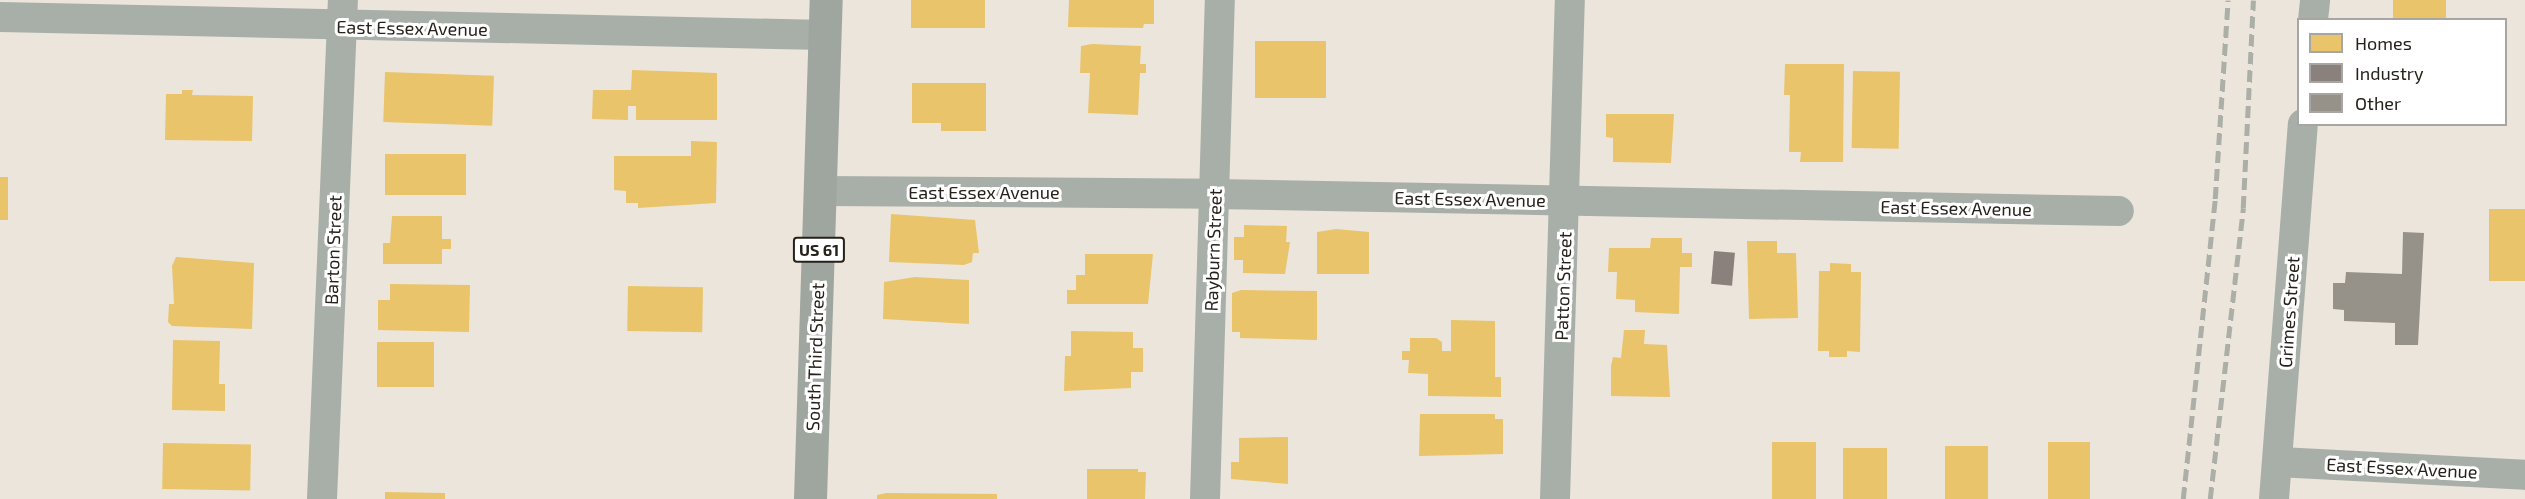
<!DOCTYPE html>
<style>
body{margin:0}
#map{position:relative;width:2525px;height:499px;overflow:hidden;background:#ece5db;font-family:"Exo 2",sans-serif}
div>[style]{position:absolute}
.homes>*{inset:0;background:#e9c46a;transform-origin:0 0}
.industry>*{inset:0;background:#8a817c;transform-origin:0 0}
.building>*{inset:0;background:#969189}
.minor>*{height:30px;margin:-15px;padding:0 15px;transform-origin:15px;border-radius:15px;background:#a8afa9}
.primary>*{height:33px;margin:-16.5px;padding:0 16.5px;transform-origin:16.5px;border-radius:16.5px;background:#9fa6a0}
.rail>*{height:4.5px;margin-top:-2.25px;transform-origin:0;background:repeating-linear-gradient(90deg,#acaea8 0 12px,transparent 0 18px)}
span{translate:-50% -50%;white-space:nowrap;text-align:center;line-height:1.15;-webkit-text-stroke:6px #fff;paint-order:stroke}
.shield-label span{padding:2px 4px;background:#fff;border:2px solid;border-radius:4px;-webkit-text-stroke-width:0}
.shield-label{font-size:16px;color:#26211a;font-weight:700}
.street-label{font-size:18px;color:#26211a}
.legend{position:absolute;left:2297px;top:18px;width:210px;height:108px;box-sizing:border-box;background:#fff;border:2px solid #a8a6a3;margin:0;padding:8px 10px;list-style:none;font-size:18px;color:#26211a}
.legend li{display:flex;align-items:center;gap:12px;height:30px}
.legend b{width:30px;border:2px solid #a8a6a3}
</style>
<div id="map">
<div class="homes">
<div style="left:911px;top:0;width:74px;height:28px"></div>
<div style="clip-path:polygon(1069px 0,1154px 0,1154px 24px,1144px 24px,1143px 28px,1068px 27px)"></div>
<div style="left:2393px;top:0;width:53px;height:20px"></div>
<div style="left:1255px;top:41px;width:71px;height:57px"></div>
<div style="clip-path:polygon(1092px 44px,1141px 46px,1140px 64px,1146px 64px,1146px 73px,1140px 73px,1138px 115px,1088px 113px,1090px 73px,1080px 73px,1081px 46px)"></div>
<div style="clip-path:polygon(1785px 64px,1844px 64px,1843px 162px,1800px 162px,1801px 152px,1789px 152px,1790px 95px,1784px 95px)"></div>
<div style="clip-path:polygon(632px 70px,717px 73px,717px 120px,636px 120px,636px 106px,628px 106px,628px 120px,592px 119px,593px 90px,631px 90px)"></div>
<div style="left:1853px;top:71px;width:47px;height:77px;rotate:1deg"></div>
<div style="left:385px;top:72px;width:109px;height:50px;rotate:2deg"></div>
<div style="clip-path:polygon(912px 83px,986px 83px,986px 131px,941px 131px,941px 123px,912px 123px)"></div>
<div style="clip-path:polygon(182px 90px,193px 90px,192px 95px,253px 96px,252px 141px,165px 140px,166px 94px,182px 94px)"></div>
<div style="clip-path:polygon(1606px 114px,1674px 114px,1671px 163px,1613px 162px,1613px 138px,1606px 137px)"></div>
<div style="clip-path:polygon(691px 141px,717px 142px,716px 203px,638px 208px,638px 203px,626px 203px,626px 191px,614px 190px,614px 156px,691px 156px)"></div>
<div style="left:385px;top:154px;width:81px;height:41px"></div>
<div style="left:0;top:177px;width:8px;height:43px"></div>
<div style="left:2489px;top:209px;width:36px;height:72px"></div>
<div style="clip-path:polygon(891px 214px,975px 220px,979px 253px,973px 253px,972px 262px,964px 265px,889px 262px)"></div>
<div style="clip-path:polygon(392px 216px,442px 216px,442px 239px,451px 239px,451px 249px,442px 249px,442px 264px,383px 264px,383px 243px,390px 243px)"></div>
<div style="clip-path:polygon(1244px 225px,1287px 226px,1286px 242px,1290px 242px,1285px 274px,1243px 273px,1243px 260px,1234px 260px,1234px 237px,1244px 237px)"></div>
<div style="clip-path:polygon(1336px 229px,1369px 232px,1369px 274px,1317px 274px,1317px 232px)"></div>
<div style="clip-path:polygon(1651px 238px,1682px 238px,1682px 253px,1692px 253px,1692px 267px,1680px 267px,1679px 314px,1635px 312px,1635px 300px,1616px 299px,1617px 272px,1608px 272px,1609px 248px,1650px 248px)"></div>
<div style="clip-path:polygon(1747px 241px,1777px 241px,1777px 253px,1796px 253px,1798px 318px,1749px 319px)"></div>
<div style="clip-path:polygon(1085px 254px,1153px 254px,1148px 304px,1067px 304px,1067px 290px,1076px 290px,1076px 275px,1085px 275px)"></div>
<div style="clip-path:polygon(176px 257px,254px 263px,252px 329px,172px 326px,168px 322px,169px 304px,174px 304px,172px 266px)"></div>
<div style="clip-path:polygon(1830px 263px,1851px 264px,1851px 272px,1861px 272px,1860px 352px,1847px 351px,1847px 357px,1829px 357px,1829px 351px,1818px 351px,1819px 271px,1830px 271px)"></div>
<div style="clip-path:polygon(915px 277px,969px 280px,969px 324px,883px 319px,884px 282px)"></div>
<div style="clip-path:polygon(390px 284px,470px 285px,469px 332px,378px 330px,378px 300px,390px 300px)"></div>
<div style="left:628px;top:286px;width:75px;height:45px;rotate:1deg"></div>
<div style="clip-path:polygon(1241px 290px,1317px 291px,1317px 340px,1240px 338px,1240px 332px,1232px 332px,1232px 293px)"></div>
<div style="clip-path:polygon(1451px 320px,1495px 321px,1495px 377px,1501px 377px,1501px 397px,1428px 396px,1428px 374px,1408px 373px,1409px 360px,1402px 360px,1402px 351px,1410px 351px,1410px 338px,1436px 338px,1442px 342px,1442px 351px,1451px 351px)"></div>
<div style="clip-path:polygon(1624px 330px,1645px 330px,1644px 344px,1667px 345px,1670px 397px,1611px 396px,1611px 366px,1613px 357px,1621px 358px)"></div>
<div style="clip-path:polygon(1071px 331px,1133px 332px,1133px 348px,1143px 348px,1143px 372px,1131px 372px,1131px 388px,1064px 391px,1065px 356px,1071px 356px)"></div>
<div style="clip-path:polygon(173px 340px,220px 341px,219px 384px,225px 384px,225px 411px,172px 410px)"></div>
<div style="left:377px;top:342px;width:57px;height:45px"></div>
<div style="clip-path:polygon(1420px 414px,1495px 414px,1495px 419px,1503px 419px,1503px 454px,1419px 456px)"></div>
<div style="clip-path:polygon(1288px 437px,1288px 484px,1231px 479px,1231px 462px,1239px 462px,1239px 438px)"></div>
<div style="left:1772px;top:442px;width:44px;height:57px"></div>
<div style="left:2048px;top:442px;width:42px;height:57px"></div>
<div style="left:163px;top:443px;width:88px;height:46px;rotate:1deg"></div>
<div style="left:1945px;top:446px;width:43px;height:53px"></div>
<div style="left:1843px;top:448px;width:44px;height:51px"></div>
<div style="clip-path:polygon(1087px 469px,1138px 469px,1138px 472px,1146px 472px,1145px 499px,1087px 499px)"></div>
<div style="clip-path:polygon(385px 492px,445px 493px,445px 499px,385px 499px)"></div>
<div style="clip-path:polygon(887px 493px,997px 494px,997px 499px,877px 499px,877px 495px)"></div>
</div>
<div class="industry">
<div style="left:1714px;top:251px;width:21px;height:33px;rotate:5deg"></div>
</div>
<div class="building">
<div style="clip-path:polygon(2403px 232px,2424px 233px,2418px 345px,2395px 345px,2395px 323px,2344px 321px,2344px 310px,2333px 309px,2333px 283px,2345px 283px,2346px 272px,2402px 274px)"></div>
</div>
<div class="minor">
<div style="left:0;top:17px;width:825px;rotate:1.25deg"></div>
<div style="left:2313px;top:20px;width:20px;rotate:-84deg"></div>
<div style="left:822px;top:191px;width:393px;rotate:0.4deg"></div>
<div style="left:1215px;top:194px;width:904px;rotate:1.08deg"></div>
<div style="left:2279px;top:462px;width:246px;rotate:3deg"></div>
<div style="left:322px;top:499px;width:499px;rotate:-87.6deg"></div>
<div style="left:1205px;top:499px;width:499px;rotate:-88.3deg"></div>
<div style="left:1555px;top:499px;width:499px;rotate:-88.3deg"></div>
<div style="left:2274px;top:499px;width:376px;rotate:-85.6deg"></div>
</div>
<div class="primary">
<div style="left:810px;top:499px;width:499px;rotate:-88.2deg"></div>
</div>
<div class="rail">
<div style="left:2183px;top:499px;width:302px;rotate:-83.9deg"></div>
<div style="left:2215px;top:199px;width:199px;rotate:-86.3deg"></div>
<div style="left:2210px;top:499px;width:293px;rotate:-83.5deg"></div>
<div style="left:2243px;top:208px;width:208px;rotate:-87.2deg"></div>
</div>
<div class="shield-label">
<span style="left:819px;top:250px">US 61</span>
</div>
<div class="street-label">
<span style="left:412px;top:28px;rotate:1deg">East Essex Avenue</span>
<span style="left:984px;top:192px">East Essex Avenue</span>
<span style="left:1470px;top:199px;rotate:1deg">East Essex Avenue</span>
<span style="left:1956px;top:208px;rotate:1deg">East Essex Avenue</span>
<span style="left:333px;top:250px;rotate:-88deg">Barton Street</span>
<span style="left:1213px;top:250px;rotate:-88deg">Rayburn Street</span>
<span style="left:1563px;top:286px;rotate:-88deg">Patton Street</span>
<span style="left:2289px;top:312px;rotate:-86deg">Grimes Street</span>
<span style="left:815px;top:357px;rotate:-88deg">South Third Street</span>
<span style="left:2402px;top:468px;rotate:3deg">East Essex Avenue</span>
</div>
<ul class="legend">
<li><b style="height:16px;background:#e9c46a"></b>Homes</li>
<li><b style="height:16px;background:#8a817c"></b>Industry</li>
<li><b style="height:16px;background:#969189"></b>Other</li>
</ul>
</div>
